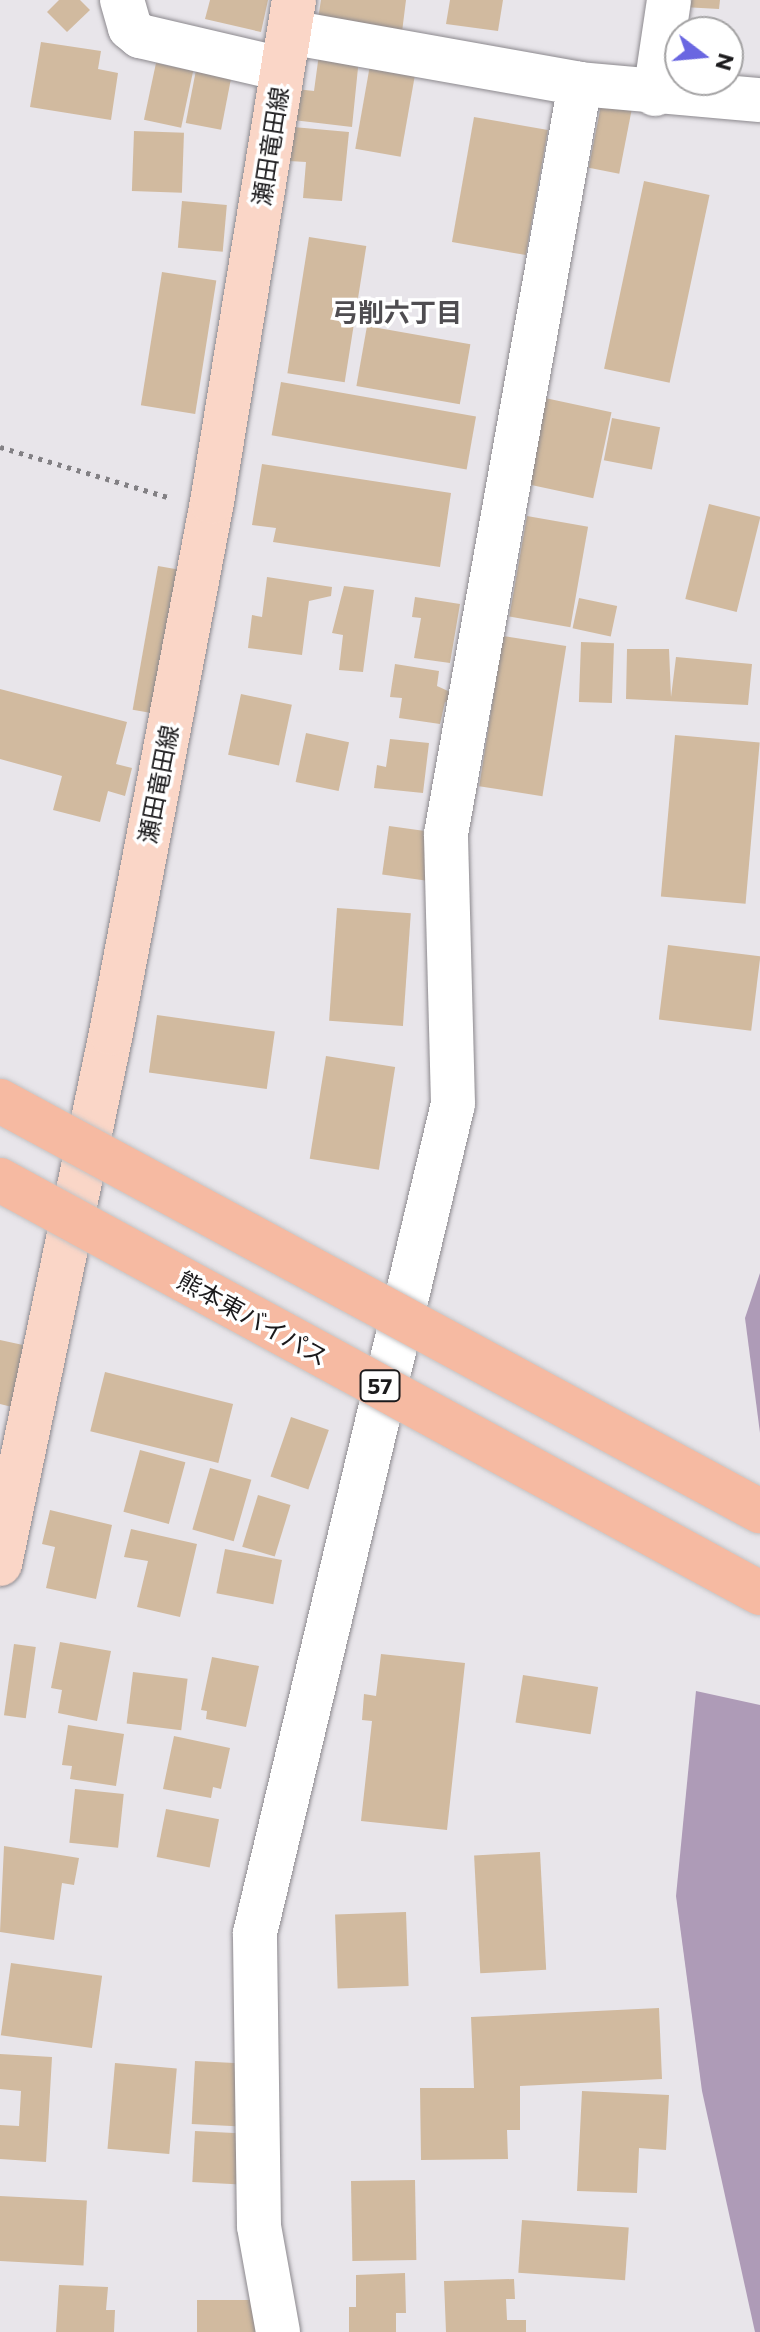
<!DOCTYPE html>
<meta charset="utf-8">
<style>
body{margin:0}
#map{position:relative;width:760px;height:2332px;overflow:hidden;background:#e8e5ea;font-family:Commissioner,"Noto Sans JP",sans-serif}
div>[style]{position:absolute}
.forest>*{inset:0;background:#ae9bb7}
.building>*{inset:0;background:#d1ba9f;transform-origin:0 0}
.path>*{height:5px;margin-top:-2.5px;transform-origin:0;background:repeating-linear-gradient(90deg,#828084 0 4px,transparent 0 10px)}
.roads{filter:drop-shadow(0 0 2px #8c898e) drop-shadow(0 0 2px #8c898e)}
.minor>*{height:44px;margin:-22px;padding:0 22px;transform-origin:22px;border-radius:22px;background:#fff}
.major>*{height:44px;margin:-22px;padding:0 22px;transform-origin:22px;border-radius:22px;background:#fad6c7}
.bridges{filter:drop-shadow(0 0 2px #c4c3c4) drop-shadow(0 0 2px #c4c3c4)}
.highway-bridge>*{height:44px;margin:-22px;padding:0 22px;transform-origin:22px;border-radius:22px;background:#f6baa2}
span{translate:-50% -50%;white-space:nowrap;text-align:center;line-height:1.15;-webkit-text-stroke:7px #fff;paint-order:stroke}
.shield-label span{padding:2px 6px;background:#fff;border:2px solid;border-radius:6px;-webkit-text-stroke-width:0}
.shield-label{font-size:22px;color:#1b1a1c;font-weight:700}
.street-label{font-size:24px;color:#1b1a1c}
.neighbourhood-label{font-size:26px;color:#4f4d51;font-weight:700}
.north{position:absolute;left:664px;top:16px;width:80px;height:80px;box-sizing:border-box;background:#fff;border:2px solid #a4a3a4;border-radius:50%;rotate:106deg;font-size:22px;font-weight:700;line-height:32px;text-align:center;color:#1b1a1c}
.north::after{content:'';display:block;margin:auto;width:28px;height:36px;background:#6a67e1;clip-path:polygon(50% 0,100% 100%,50% 72%,0 100%)}
</style>
<div id="map">
<div class="forest">
<div style="clip-path:polygon(760px 1273px,760px 1433px,745px 1318px)"></div>
<div style="clip-path:polygon(696px 1691px,760px 1705px,760px 2332px,755px 2332px,702px 2091px,676px 1896px)"></div>
</div>
<div class="building">
<div style="clip-path:polygon(59px 0,80px 0,90px 10px,67px 32px,47px 12px)"></div>
<div style="clip-path:polygon(210px 0,268px 0,261px 32px,205px 19px)"></div>
<div style="clip-path:polygon(321px 0,406px 0,402px 32px,318px 19px)"></div>
<div style="clip-path:polygon(450px 0,503px 0,498px 31px,446px 24px)"></div>
<div style="clip-path:polygon(684px 0,720px 0,719px 9px,683px 7px)"></div>
<div style="clip-path:polygon(41px 42px,101px 51px,98px 69px,118px 73px,111px 120px,30px 107px)"></div>
<div style="clip-path:polygon(319px 54px,359px 58px,352px 127px,293px 120px,296px 89px,314px 91px)"></div>
<div style="left:156px;top:63px;width:38px;height:58px;rotate:12deg"></div>
<div style="left:197px;top:65px;width:36px;height:59px;rotate:11deg"></div>
<div style="left:370px;top:65px;width:46px;height:85px;rotate:10deg"></div>
<div style="left:601px;top:105px;width:31px;height:64px;rotate:11deg"></div>
<div style="left:474px;top:117px;width:75px;height:127px;rotate:10deg"></div>
<div style="clip-path:polygon(293px 127px,349px 132px,342px 201px,303px 198px,306px 162px,289px 161px)"></div>
<div style="left:134px;top:131px;width:50px;height:60px;rotate:2deg"></div>
<div style="left:644px;top:181px;width:67px;height:192px;rotate:12deg"></div>
<div style="left:182px;top:201px;width:45px;height:47px;rotate:5deg"></div>
<div style="left:309px;top:237px;width:58px;height:138px;rotate:9deg"></div>
<div style="left:162px;top:272px;width:55px;height:135px;rotate:9deg"></div>
<div style="left:367px;top:326px;width:105px;height:61px;rotate:10deg"></div>
<div style="left:281px;top:382px;width:198px;height:54px;rotate:10deg"></div>
<div style="left:545px;top:398px;width:68px;height:88px;rotate:12deg"></div>
<div style="left:612px;top:418px;width:49px;height:43px;rotate:11deg"></div>
<div style="clip-path:polygon(262px 464px,451px 493px,440px 567px,273px 542px,276px 528px,252px 525px)"></div>
<div style="left:709px;top:504px;width:53px;height:98px;rotate:14deg"></div>
<div style="left:527px;top:516px;width:62px;height:102px;rotate:10deg"></div>
<div style="left:158px;top:566px;width:35px;height:146px;rotate:10deg"></div>
<div style="clip-path:polygon(267px 577px,332px 587px,331px 596px,309px 601px,302px 655px,248px 648px,252px 615px,262px 617px)"></div>
<div style="clip-path:polygon(344px 586px,374px 590px,363px 672px,339px 670px,343px 635px,332px 633px)"></div>
<div style="clip-path:polygon(415px 597px,460px 604px,450px 663px,414px 658px,421px 618px,412px 617px)"></div>
<div style="left:579px;top:598px;width:39px;height:31px;rotate:12deg"></div>
<div style="left:503px;top:636px;width:64px;height:152px;rotate:9deg"></div>
<div style="left:581px;top:642px;width:33px;height:60px;rotate:2deg"></div>
<div style="clip-path:polygon(627px 649px,669px 649px,671px 697px,676px 657px,752px 664px,748px 705px,626px 699px)"></div>
<div style="clip-path:polygon(395px 664px,439px 671px,437px 686px,457px 695px,455px 704px,445px 702px,440px 724px,399px 718px,402px 698px,390px 697px)"></div>
<div style="clip-path:polygon(0 689px,127px 722px,116px 764px,132px 768px,125px 796px,108px 791px,100px 822px,53px 810px,62px 776px,0 759px)"></div>
<div style="left:241px;top:694px;width:52px;height:62px;rotate:12deg"></div>
<div style="left:306px;top:733px;width:44px;height:50px;rotate:12deg"></div>
<div style="left:675px;top:735px;width:85px;height:162px;rotate:5deg"></div>
<div style="clip-path:polygon(390px 739px,429px 743px,423px 793px,374px 788px,377px 765px,386px 767px)"></div>
<div style="left:389px;top:826px;width:58px;height:49px;rotate:8deg"></div>
<div style="left:337px;top:908px;width:74px;height:113px;rotate:4deg"></div>
<div style="left:668px;top:945px;width:93px;height:75px;rotate:7deg"></div>
<div style="left:157px;top:1015px;width:119px;height:58px;rotate:8deg"></div>
<div style="left:326px;top:1056px;width:70px;height:104px;rotate:9deg"></div>
<div style="clip-path:polygon(0 1340px,23px 1345px,12px 1407px,0 1404px)"></div>
<div style="left:105px;top:1372px;width:132px;height:61px;rotate:14deg"></div>
<div style="left:291px;top:1417px;width:40px;height:63px;rotate:19deg"></div>
<div style="left:140px;top:1450px;width:47px;height:64px;rotate:15deg"></div>
<div style="left:210px;top:1468px;width:43px;height:64px;rotate:16deg"></div>
<div style="left:258px;top:1495px;width:34px;height:54px;rotate:17deg"></div>
<div style="clip-path:polygon(50px 1510px,112px 1525px,96px 1599px,46px 1588px,55px 1547px,42px 1544px)"></div>
<div style="clip-path:polygon(131px 1529px,197px 1544px,180px 1617px,137px 1607px,148px 1561px,124px 1557px)"></div>
<div style="left:225px;top:1549px;width:58px;height:45px;rotate:11deg"></div>
<div style="clip-path:polygon(60px 1642px,111px 1651px,97px 1721px,58px 1713px,62px 1690px,51px 1688px)"></div>
<div style="left:14px;top:1644px;width:22px;height:72px;rotate:8deg"></div>
<div style="clip-path:polygon(381px 1654px,465px 1663px,447px 1830px,361px 1821px,372px 1721px,362px 1720px,364px 1694px,376px 1696px)"></div>
<div style="clip-path:polygon(212px 1657px,259px 1666px,246px 1727px,206px 1719px,207px 1711px,201px 1710px)"></div>
<div style="left:133px;top:1672px;width:55px;height:52px;rotate:7deg"></div>
<div style="left:523px;top:1675px;width:76px;height:48px;rotate:9deg"></div>
<div style="clip-path:polygon(68px 1725px,124px 1734px,116px 1786px,70px 1779px,72px 1766px,62px 1765px)"></div>
<div style="clip-path:polygon(174px 1736px,230px 1748px,221px 1789px,213px 1787px,211px 1798px,163px 1789px)"></div>
<div style="left:75px;top:1789px;width:49px;height:54px;rotate:6deg"></div>
<div style="left:166px;top:1809px;width:54px;height:49px;rotate:11deg"></div>
<div style="clip-path:polygon(4px 1846px,79px 1858px,74px 1885px,62px 1883px,54px 1940px,0 1932px)"></div>
<div style="left:540px;top:1852px;width:118px;height:66px;rotate:87deg"></div>
<div style="left:406px;top:1912px;width:74px;height:71px;rotate:88deg"></div>
<div style="left:11px;top:1963px;width:92px;height:73px;rotate:8deg"></div>
<div style="clip-path:polygon(659px 2008px,662px 2079px,520px 2086px,520px 2130px,507px 2130px,508px 2159px,421px 2160px,420px 2088px,474px 2088px,471px 2017px)"></div>
<div style="clip-path:polygon(0 2054px,52px 2057px,46px 2162px,0 2159px,0 2125px,19px 2126px,21px 2091px,0 2089px)"></div>
<div style="left:195px;top:2061px;width:54px;height:63px;rotate:3deg"></div>
<div style="left:115px;top:2063px;width:62px;height:86px;rotate:5deg"></div>
<div style="clip-path:polygon(582px 2091px,669px 2095px,666px 2150px,639px 2148px,637px 2193px,577px 2191px)"></div>
<div style="left:195px;top:2131px;width:58px;height:51px;rotate:3deg"></div>
<div style="left:415px;top:2180px;width:80px;height:64px;rotate:89deg"></div>
<div style="left:0;top:2196px;width:87px;height:65px;rotate:3deg"></div>
<div style="left:522px;top:2220px;width:107px;height:53px;rotate:4deg"></div>
<div style="clip-path:polygon(405px 2273px,406px 2313px,396px 2313px,396px 2332px,349px 2332px,349px 2307px,356px 2307px,356px 2275px)"></div>
<div style="clip-path:polygon(514px 2279px,515px 2299px,506px 2299px,507px 2320px,526px 2320px,526px 2332px,446px 2332px,444px 2281px)"></div>
<div style="clip-path:polygon(59px 2285px,108px 2287px,106px 2310px,115px 2310px,114px 2332px,56px 2332px)"></div>
<div style="left:197px;top:2300px;width:60px;height:32px"></div>
</div>
<div class="path">
<div style="left:0;top:447px;width:175px;rotate:16.6deg"></div>
</div>
<div class="roads">
<div class="minor">
<div style="left:122px;top:0;width:29px;rotate:74deg"></div>
<div style="left:130px;top:28px;width:13px;rotate:39deg"></div>
<div style="left:140px;top:36px;width:146px;rotate:13.1deg"></div>
<div style="left:289px;top:32px;width:296px;rotate:10.1deg"></div>
<div style="left:580px;top:84px;width:181px;rotate:5.1deg"></div>
<div style="left:655px;top:94px;width:95px;rotate:-81.5deg"></div>
<div style="left:278px;top:2332px;width:108px;rotate:-100.2deg"></div>
<div style="left:259px;top:2226px;width:293px;rotate:-90.8deg"></div>
<div style="left:255px;top:1933px;width:852px;rotate:-76.57deg"></div>
<div style="left:453px;top:1104px;width:270px;rotate:-91.5deg"></div>
<div style="left:446px;top:834px;width:762px;rotate:-79.87deg"></div>
</div>
<div class="major">
<div style="left:0;top:1564px;width:542px;rotate:-78.19deg"></div>
<div style="left:111px;top:1033px;width:541px;rotate:-79.23deg"></div>
<div style="left:212px;top:502px;width:509px;rotate:-80.72deg"></div>
</div>
</div>
<div class="bridges">
<div class="highway-bridge">
<div style="left:0;top:1101px;width:864px;rotate:28.35deg"></div>
<div style="left:0;top:1180px;width:865px;rotate:28.52deg"></div>
</div>
</div>
<div class="shield-label">
<span style="left:380px;top:1386px">57</span>
</div>
<div class="street-label">
<span style="left:270px;top:146px;rotate:-81deg">瀬田竜田線</span>
<span style="left:158px;top:784px;rotate:-79deg">瀬田竜田線</span>
<span style="left:253px;top:1318px;rotate:29deg">熊本東バイパス</span>
</div>
<div class="neighbourhood-label">
<span style="left:397px;top:312px">弓削六丁目</span>
</div>
<div class="north">N</div>
</div>
